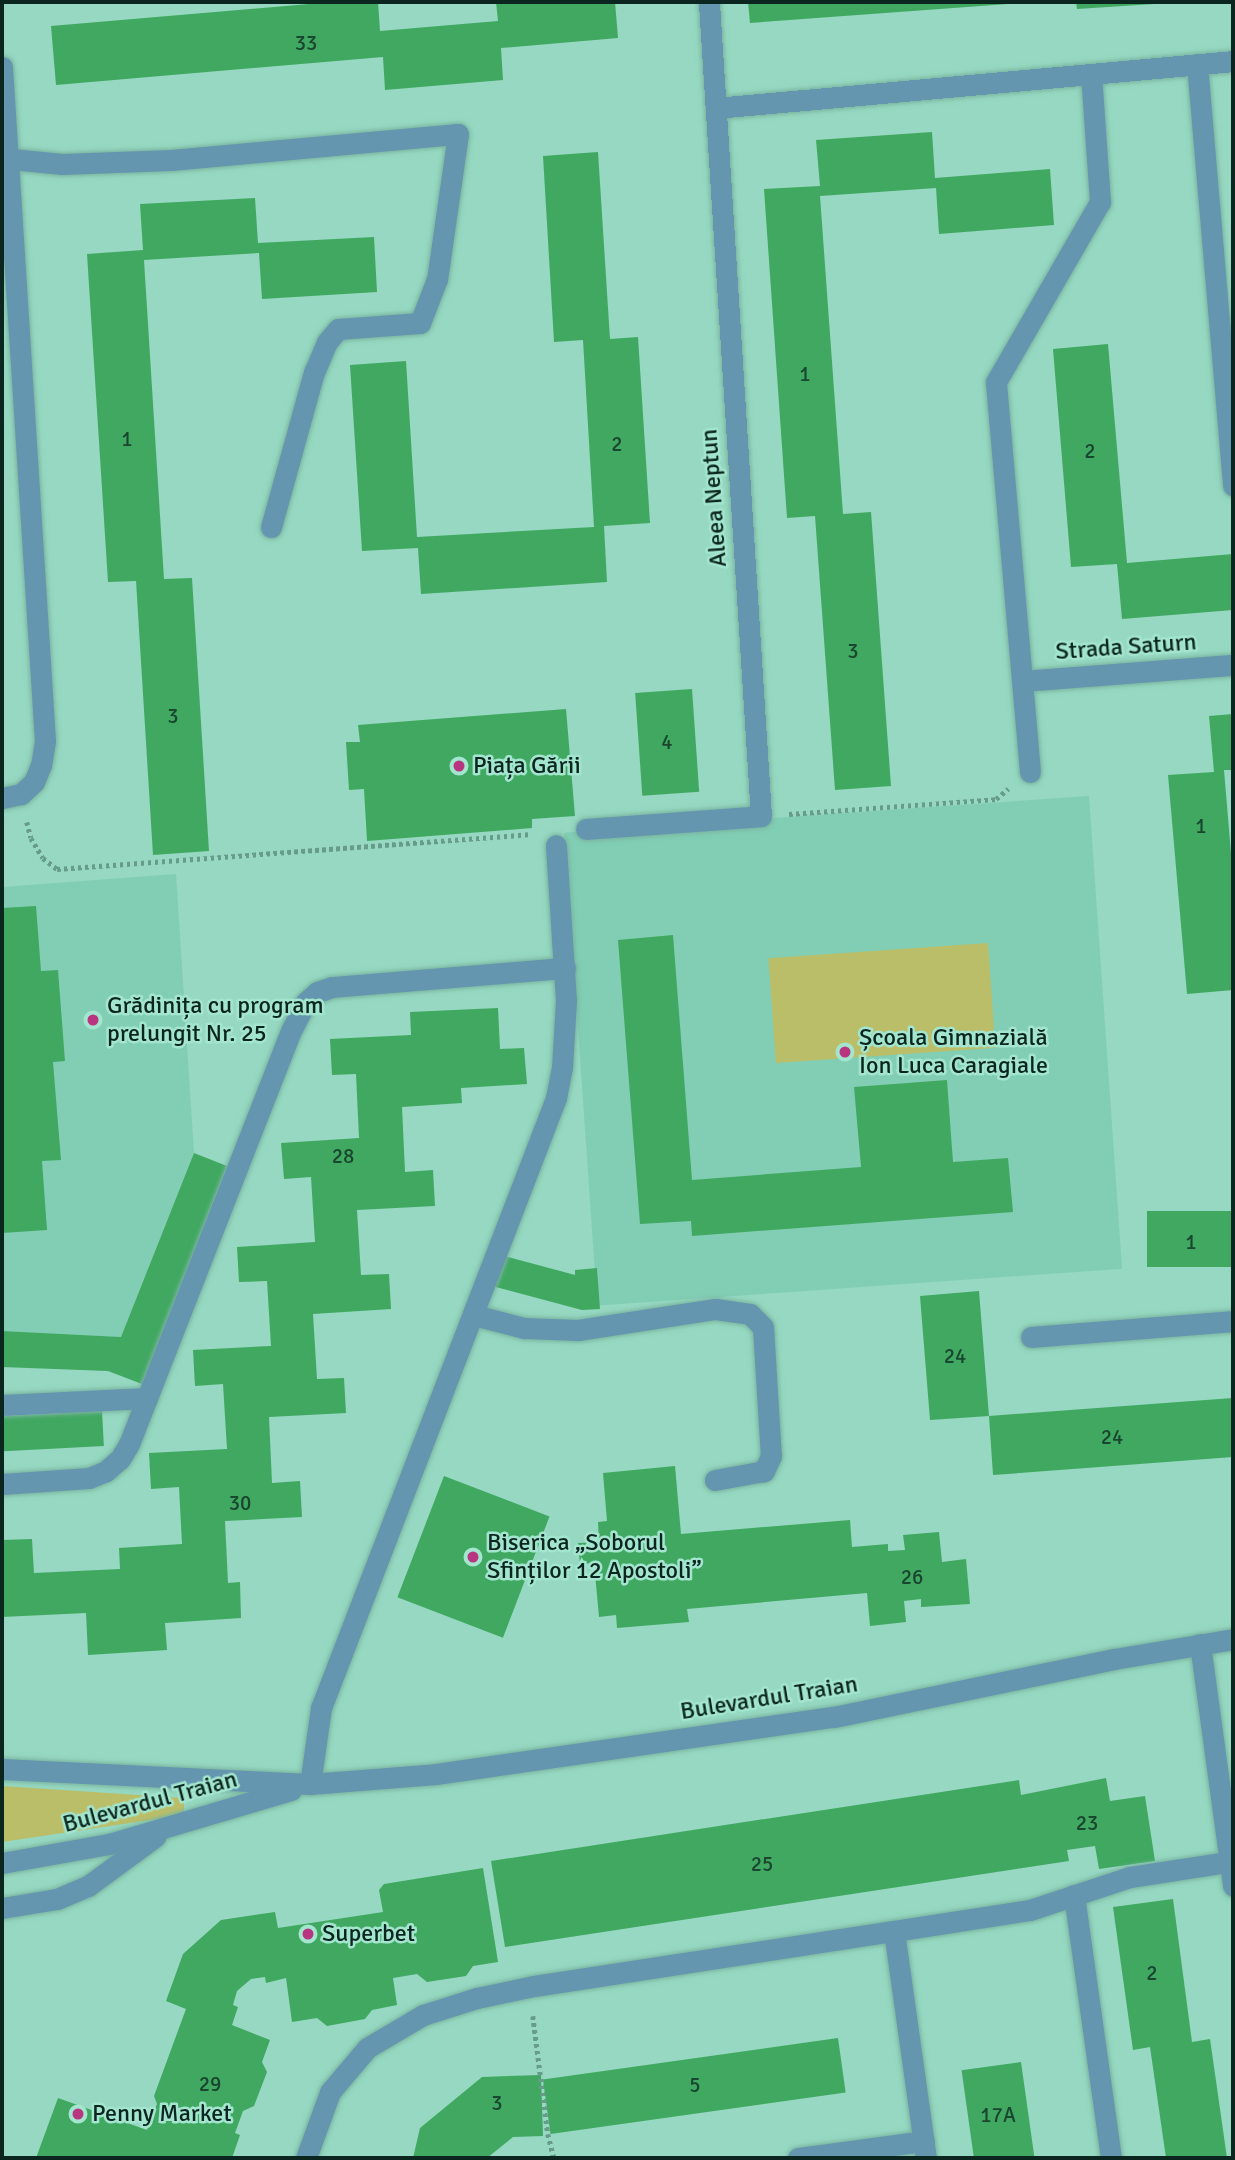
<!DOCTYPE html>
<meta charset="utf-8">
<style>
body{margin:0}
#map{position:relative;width:1235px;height:2160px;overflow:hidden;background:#96d8c1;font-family:Signika,sans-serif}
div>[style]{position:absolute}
.built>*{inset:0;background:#81ceb4;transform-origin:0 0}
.green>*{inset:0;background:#bbbe68;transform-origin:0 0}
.building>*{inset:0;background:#40a860;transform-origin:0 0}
.path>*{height:4.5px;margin-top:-2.25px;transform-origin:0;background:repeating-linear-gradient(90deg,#679c8a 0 3.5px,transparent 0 7px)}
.roads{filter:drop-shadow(0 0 2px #7ab4a0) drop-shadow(0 0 2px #7ab4a0)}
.minor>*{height:21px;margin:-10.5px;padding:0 10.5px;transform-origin:10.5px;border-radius:10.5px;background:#6596af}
.dots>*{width:19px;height:19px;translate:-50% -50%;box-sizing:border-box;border:4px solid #a3e5ce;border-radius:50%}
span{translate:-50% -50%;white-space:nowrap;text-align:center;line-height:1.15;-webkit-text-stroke:5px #a3e5ce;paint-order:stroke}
.number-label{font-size:21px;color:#18462e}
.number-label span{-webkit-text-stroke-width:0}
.street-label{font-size:24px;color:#0a261e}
.poi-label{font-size:24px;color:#0a261e}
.left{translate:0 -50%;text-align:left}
.frame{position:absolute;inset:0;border:4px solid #0a261e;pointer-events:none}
</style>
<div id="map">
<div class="built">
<div style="left:1089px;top:796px;width:474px;height:526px;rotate:86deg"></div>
<div style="clip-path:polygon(176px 874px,194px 1153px,121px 1337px,2px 1331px,2px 887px)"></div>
</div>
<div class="green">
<div style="left:988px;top:943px;width:105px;height:220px;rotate:86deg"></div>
<div style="clip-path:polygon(2px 1786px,184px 1798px,184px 1815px,2px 1842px)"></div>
</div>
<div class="building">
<div style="clip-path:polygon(332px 2px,378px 2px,380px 31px,498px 21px,496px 2px,615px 2px,618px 38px,501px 48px,503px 80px,385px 90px,383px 57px,56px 85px,51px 26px)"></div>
<div style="clip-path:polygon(748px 2px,1008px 2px,1008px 4px,750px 23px)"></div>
<div style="clip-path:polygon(1076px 2px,1154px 2px,1154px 4px,1077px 9px)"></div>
<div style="clip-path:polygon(932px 132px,935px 178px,1050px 169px,1054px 225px,939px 234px,936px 188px,820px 196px,843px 514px,871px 512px,891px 786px,835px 790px,815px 516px,787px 518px,764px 189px,820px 186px,816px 140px)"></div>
<div style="clip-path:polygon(598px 152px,610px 339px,638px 337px,650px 523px,604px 526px,607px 582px,421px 594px,418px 548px,362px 551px,350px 365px,406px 361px,417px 537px,594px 527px,583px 340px,554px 342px,543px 156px)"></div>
<div style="clip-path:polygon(255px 198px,258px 243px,374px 237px,377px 292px,262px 299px,259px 253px,144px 260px,164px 579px,192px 578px,209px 851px,153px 855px,136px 581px,108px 582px,87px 254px,143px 250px,140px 204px)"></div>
<div style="clip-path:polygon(1108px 344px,1127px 563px,1233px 554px,1233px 610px,1122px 619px,1117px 564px,1071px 567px,1053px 349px)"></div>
<div style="left:692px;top:689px;width:103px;height:57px;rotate:86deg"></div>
<div style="clip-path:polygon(566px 709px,575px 816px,532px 819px,532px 828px,367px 841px,364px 789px,349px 790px,346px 742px,360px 742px,358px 725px)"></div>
<div style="clip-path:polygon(1233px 714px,1233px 770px,1224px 770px,1233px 877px,1233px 990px,1187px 994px,1168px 775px,1214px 772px,1209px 716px)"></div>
<div style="clip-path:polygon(36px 906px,41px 971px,58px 970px,65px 1061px,53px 1062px,61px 1160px,42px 1161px,47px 1230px,2px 1233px,2px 908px)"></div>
<div style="clip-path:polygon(673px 935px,692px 1180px,861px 1167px,854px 1087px,947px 1080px,953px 1162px,1008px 1158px,1013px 1212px,692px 1236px,691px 1221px,640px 1224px,618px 940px)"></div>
<div style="clip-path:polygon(498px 1008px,500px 1049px,524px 1048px,527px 1084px,461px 1088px,462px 1103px,402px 1107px,405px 1172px,433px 1170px,435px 1206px,357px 1210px,361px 1275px,389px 1274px,391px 1309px,313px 1314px,317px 1379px,344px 1378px,346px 1413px,269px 1417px,272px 1483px,300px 1481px,302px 1517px,225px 1521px,228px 1583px,240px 1582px,241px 1618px,165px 1623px,167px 1650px,88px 1655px,86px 1613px,2px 1617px,2px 1540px,32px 1539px,34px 1573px,120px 1569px,119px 1548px,182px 1544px,179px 1487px,151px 1489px,149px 1453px,227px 1449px,223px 1384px,195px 1386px,193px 1350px,271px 1346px,267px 1281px,239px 1282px,237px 1247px,315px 1242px,311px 1177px,284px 1179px,281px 1143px,359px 1138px,356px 1074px,332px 1075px,330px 1039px,411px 1035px,410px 1012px)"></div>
<div style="clip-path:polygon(194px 1153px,227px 1166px,142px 1384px,108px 1371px,2px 1367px,2px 1331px,121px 1337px)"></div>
<div style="left:1233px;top:1211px;width:56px;height:86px;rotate:90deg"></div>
<div style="clip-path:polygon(501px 1255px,575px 1275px,575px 1270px,597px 1268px,600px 1309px,582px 1310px,492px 1286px)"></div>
<div style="clip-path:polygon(979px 1291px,989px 1416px,1233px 1398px,1233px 1457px,993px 1475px,989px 1416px,930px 1420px,920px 1296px)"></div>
<div style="left:102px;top:1411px;width:35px;height:100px;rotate:87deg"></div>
<div style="clip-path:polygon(675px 1466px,681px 1534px,850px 1520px,852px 1547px,888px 1544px,888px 1551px,905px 1550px,903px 1535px,939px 1532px,942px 1562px,966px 1559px,970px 1604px,921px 1607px,921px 1599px,904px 1601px,906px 1622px,870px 1626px,867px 1593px,687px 1609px,689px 1622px,617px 1628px,616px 1615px,599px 1617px,594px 1563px,580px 1564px,578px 1543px,599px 1542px,598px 1522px,607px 1521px,603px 1473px)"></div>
<div style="left:444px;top:1476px;width:113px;height:130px;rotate:21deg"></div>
<div style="clip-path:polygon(1106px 1778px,1110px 1801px,1145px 1796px,1155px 1861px,1099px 1869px,1095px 1846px,1067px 1850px,1069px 1861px,505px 1947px,491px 1861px,1019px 1780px,1021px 1795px)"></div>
<div style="clip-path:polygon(483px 1868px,498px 1962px,473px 1966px,466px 1976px,427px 1982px,417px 1974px,393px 1978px,397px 2005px,372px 2010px,365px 2019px,327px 2026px,317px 2018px,292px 2022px,286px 1978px,266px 1983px,265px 1977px,251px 1979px,237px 1991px,233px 2005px,238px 2007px,232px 2025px,270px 2040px,262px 2062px,267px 2072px,254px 2106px,243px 2111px,235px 2133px,240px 2135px,232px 2158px,36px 2158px,58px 2098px,147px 2130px,157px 2104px,154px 2096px,186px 2009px,166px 2001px,183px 1954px,221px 1920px,275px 1912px,278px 1928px,383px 1912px,379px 1890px,384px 1884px)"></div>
<div style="clip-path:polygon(1173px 1899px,1192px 2042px,1210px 2039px,1227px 2158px,1166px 2158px,1150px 2047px,1133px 2050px,1113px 1907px)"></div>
<div style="left:838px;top:2038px;width:55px;height:298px;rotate:82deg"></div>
<div style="left:1021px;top:2062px;width:97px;height:60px;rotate:82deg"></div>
<div style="clip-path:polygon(541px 2075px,543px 2136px,513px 2137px,487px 2158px,413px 2158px,420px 2128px,482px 2077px)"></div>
</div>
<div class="path">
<div style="left:789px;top:814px;width:208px;rotate:-4.1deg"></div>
<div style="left:996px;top:799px;width:16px;rotate:-40deg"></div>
<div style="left:27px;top:822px;width:16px;rotate:76deg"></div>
<div style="left:31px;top:838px;width:23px;rotate:59deg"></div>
<div style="left:43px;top:858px;width:18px;rotate:38deg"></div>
<div style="left:57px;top:869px;width:473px;rotate:-4.2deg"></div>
<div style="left:533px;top:2016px;width:119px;rotate:82.8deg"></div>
<div style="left:548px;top:2134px;width:25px;rotate:76deg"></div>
</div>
<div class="roads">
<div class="minor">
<div style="left:1197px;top:64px;width:423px;rotate:85.1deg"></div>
<div style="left:2px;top:67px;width:675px;rotate:86.35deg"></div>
<div style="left:45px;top:741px;width:24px;rotate:99deg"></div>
<div style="left:41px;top:765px;width:18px;rotate:112deg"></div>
<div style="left:34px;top:782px;width:18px;rotate:137deg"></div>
<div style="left:21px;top:794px;width:19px;rotate:168deg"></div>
<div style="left:716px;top:108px;width:519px;rotate:-5.19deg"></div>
<div style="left:2px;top:158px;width:60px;rotate:5.7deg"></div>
<div style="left:62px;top:164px;width:109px;rotate:-2.1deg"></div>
<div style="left:171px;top:160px;width:288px;rotate:-5.2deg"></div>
<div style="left:458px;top:134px;width:147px;rotate:98.2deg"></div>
<div style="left:437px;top:279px;width:47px;rotate:111.1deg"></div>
<div style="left:420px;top:323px;width:82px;rotate:175.8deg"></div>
<div style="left:338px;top:329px;width:17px;rotate:130deg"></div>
<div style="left:327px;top:342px;width:33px;rotate:113deg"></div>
<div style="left:314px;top:372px;width:161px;rotate:105.5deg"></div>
<div style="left:1023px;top:681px;width:211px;rotate:-4.4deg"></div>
<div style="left:1030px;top:772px;width:391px;rotate:-95deg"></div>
<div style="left:996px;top:382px;width:208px;rotate:-60deg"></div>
<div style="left:1100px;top:202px;width:128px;rotate:-94deg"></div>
<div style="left:586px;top:829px;width:175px;rotate:-4.2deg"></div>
<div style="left:761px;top:816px;width:816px;rotate:-93.66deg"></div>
<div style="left:474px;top:1315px;width:52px;rotate:14.6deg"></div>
<div style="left:524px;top:1328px;width:54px;rotate:2.1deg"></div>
<div style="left:578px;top:1330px;width:139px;rotate:-8.7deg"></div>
<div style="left:715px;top:1309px;width:35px;rotate:8deg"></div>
<div style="left:750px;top:1314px;width:18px;rotate:45deg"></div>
<div style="left:763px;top:1327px;width:129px;rotate:86.5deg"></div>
<div style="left:771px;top:1456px;width:17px;rotate:115deg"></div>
<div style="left:764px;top:1471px;width:50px;rotate:169.6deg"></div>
<div style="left:1031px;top:1337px;width:203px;rotate:-4.5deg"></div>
<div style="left:2px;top:1405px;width:145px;rotate:-2.8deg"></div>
<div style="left:2px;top:1484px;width:87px;rotate:-3.9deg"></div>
<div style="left:89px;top:1478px;width:18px;rotate:-22deg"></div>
<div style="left:106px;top:1471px;width:18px;rotate:-41deg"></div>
<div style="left:120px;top:1459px;width:17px;rotate:-59deg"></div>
<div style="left:129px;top:1444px;width:446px;rotate:-68.6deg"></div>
<div style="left:292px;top:1029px;width:30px;rotate:-63deg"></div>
<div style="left:306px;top:1002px;width:15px;rotate:-42deg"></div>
<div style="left:317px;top:992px;width:16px;rotate:-18deg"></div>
<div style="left:332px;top:987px;width:234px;rotate:-4.7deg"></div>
<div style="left:1200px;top:1644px;width:244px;rotate:82.2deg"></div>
<div style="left:2px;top:1769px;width:308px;rotate:2.8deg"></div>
<div style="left:310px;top:1784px;width:126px;rotate:-4.5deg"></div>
<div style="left:436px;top:1774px;width:402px;rotate:-8.2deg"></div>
<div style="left:834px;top:1717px;width:286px;rotate:-11.7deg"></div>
<div style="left:1114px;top:1659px;width:121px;rotate:-9.5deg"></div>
<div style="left:310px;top:1784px;width:77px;rotate:-81.8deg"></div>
<div style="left:321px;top:1708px;width:654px;rotate:-68.93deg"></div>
<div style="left:556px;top:1098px;width:31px;rotate:-79deg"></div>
<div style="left:562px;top:1068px;width:67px;rotate:-86.6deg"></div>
<div style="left:566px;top:1001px;width:156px;rotate:-93.7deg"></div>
<div style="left:2px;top:1863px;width:109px;rotate:-10.1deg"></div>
<div style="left:109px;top:1844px;width:190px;rotate:-16.5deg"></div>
<div style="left:1074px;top:1895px;width:266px;rotate:82deg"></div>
<div style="left:2px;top:1908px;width:56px;rotate:-9.3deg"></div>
<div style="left:57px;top:1899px;width:34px;rotate:-23deg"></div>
<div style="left:88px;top:1886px;width:84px;rotate:-36.3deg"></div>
<div style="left:894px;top:1931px;width:138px;rotate:-8.8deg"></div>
<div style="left:1030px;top:1910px;width:105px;rotate:-18.3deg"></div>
<div style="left:1130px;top:1877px;width:104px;rotate:-8.8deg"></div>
<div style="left:306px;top:2158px;width:70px;rotate:-70deg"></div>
<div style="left:330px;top:2092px;width:57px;rotate:-49.9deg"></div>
<div style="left:367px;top:2048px;width:65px;rotate:-30.5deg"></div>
<div style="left:423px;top:2015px;width:57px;rotate:-17.5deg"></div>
<div style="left:477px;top:1998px;width:58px;rotate:-11.9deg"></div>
<div style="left:534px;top:1986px;width:364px;rotate:-8.7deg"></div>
<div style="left:894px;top:1931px;width:229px;rotate:82deg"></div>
<div style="left:798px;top:2158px;width:127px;rotate:-7.7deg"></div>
</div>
</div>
<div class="dots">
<div style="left:459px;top:766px;background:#b8367f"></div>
<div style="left:93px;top:1020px;background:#b8367f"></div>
<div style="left:845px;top:1052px;background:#b8367f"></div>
<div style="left:473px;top:1557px;background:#b8367f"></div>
<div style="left:308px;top:1934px;background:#b8367f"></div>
<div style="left:78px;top:2114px;background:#b8367f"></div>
</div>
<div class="number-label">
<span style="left:306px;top:43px">33</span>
<span style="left:805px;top:374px">1</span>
<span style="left:127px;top:439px">1</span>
<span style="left:617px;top:444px">2</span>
<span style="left:1090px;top:451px">2</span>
<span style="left:853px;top:651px">3</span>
<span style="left:173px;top:716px">3</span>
<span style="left:667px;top:742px">4</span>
<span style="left:1201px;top:826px">1</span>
<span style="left:343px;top:1156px">28</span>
<span style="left:1191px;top:1242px">1</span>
<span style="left:955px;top:1356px">24</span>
<span style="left:1112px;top:1437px">24</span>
<span style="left:240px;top:1503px">30</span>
<span style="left:912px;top:1577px">26</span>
<span style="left:1087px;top:1823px">23</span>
<span style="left:762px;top:1864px">25</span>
<span style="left:1152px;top:1973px">2</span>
<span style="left:210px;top:2084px">29</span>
<span style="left:695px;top:2085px">5</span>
<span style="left:497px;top:2103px">3</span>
<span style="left:998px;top:2115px">17A</span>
</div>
<div class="street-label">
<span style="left:714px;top:498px;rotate:-94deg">Aleea Neptun</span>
<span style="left:1126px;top:647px;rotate:-4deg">Strada Saturn</span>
<span style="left:769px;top:1698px;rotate:-9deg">Bulevardul Traian</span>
<span style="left:150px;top:1802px;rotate:-15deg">Bulevardul Traian</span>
</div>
<div class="poi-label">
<span class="left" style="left:473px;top:766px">Piața Gării</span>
<span class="left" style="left:107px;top:1020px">Grădinița cu program<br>prelungit Nr. 25</span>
<span class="left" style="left:859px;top:1052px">Școala Gimnazială<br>Ion Luca Caragiale</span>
<span class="left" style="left:487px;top:1557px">Biserica „Soborul<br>Sfinților 12 Apostoli”</span>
<span class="left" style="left:322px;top:1934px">Superbet</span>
<span class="left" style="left:92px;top:2114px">Penny Market</span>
</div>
<div class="frame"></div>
</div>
